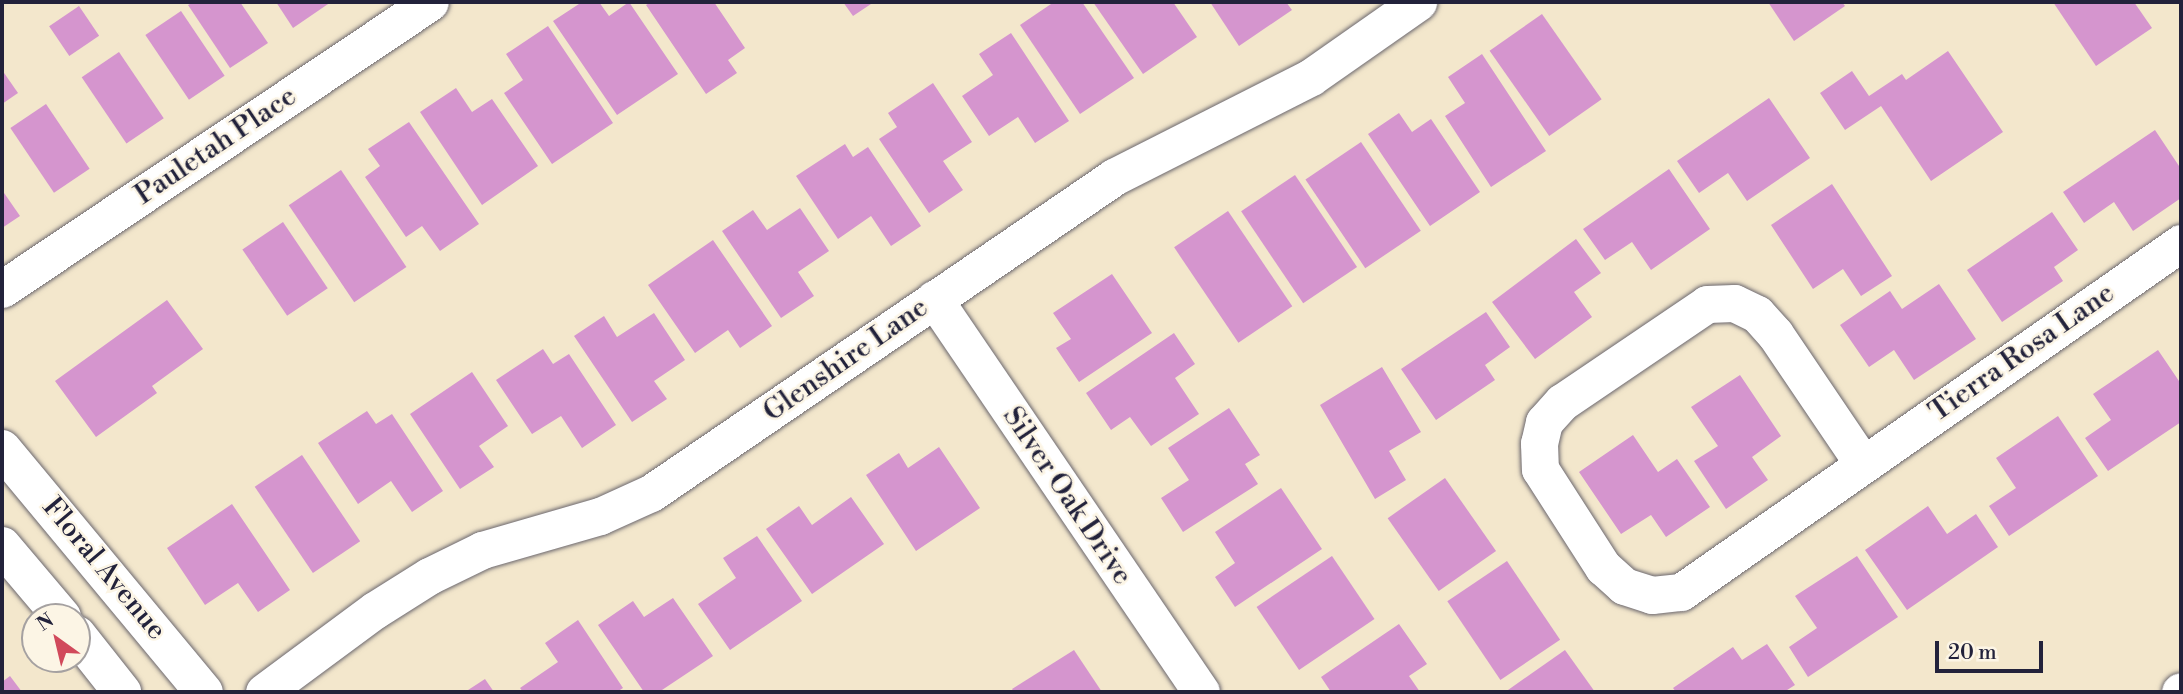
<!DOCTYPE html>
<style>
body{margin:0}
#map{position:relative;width:2183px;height:694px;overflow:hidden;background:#f3e7cc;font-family:"Libre Bodoni",serif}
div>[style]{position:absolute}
.building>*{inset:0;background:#d595ce;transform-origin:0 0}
.roads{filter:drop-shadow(0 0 2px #6b676e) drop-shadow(0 0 2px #6b676e)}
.street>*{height:37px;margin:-18.5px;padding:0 18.5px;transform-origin:18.5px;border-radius:18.5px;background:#fff}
.secondary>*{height:38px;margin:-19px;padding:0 19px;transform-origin:19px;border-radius:19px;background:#fff}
span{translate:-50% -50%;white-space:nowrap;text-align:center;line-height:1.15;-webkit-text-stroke:5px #fcf5e5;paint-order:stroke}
.street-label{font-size:28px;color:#22223b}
.frame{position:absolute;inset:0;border:4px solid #22223b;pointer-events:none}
.north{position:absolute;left:21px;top:603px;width:70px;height:70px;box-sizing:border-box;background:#fcf5e5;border:2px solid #a5a1a1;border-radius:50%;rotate:326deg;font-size:19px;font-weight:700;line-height:28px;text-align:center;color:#22223b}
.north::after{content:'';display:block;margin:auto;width:24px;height:32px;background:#d1495b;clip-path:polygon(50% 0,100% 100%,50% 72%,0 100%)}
.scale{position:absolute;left:1935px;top:641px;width:108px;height:32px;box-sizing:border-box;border:4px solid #22223b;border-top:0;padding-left:9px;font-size:21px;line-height:24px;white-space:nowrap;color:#22223b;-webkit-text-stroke:5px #fcf5e5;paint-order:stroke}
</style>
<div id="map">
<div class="building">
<div style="clip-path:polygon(194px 2px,240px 2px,268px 43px,230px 68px,188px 5px)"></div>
<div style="clip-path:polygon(276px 2px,331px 2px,293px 28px)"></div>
<div style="clip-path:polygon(582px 2px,599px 2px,609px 16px,629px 2px,678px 74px,617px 115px,553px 21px)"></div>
<div style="clip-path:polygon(651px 2px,714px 2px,745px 48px,728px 60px,737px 73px,706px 94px,646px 5px)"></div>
<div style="clip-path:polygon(843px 2px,874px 2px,853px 16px)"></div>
<div style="clip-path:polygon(1054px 2px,1082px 2px,1134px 78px,1080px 114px,1020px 25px)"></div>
<div style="clip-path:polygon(1093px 2px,1173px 2px,1197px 37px,1143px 74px)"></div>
<div style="clip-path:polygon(1210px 2px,1286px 2px,1292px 10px,1239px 46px)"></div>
<div style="clip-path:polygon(1768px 2px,1842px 2px,1845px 6px,1794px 41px)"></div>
<div style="clip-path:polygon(2053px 2px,2134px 2px,2152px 28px,2096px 66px)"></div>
<div style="left:79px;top:6px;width:36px;height:36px;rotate:56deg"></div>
<div style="left:181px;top:11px;width:78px;height:43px;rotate:56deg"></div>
<div style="left:1542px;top:14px;width:104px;height:64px;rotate:55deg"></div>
<div style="clip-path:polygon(548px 26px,613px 123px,552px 164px,504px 93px,523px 80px,506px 54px)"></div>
<div style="clip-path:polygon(1011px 33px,1069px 121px,1035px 143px,1018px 117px,989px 136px,962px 96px,993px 75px,979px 54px)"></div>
<div style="clip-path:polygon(1948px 51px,2003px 132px,1931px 181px,1881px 106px,1845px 130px,1820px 93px,1852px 71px,1869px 96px,1902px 74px,1906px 80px)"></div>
<div style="left:119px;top:52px;width:80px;height:45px;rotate:56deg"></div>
<div style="clip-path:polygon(1482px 54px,1546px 151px,1491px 187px,1445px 116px,1465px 103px,1448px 77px)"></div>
<div style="clip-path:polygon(2px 70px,18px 93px,2px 104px)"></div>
<div style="clip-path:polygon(933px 83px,972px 142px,943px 161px,963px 190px,929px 213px,879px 139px,897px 127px,888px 113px)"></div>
<div style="clip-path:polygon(456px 88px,472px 112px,492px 99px,538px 166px,482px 205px,420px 112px)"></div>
<div style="clip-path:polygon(1769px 98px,1810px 158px,1747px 201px,1728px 173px,1699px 193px,1677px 161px)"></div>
<div style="left:46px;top:104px;width:78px;height:43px;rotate:56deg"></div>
<div style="clip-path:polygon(1399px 113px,1412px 132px,1431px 119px,1480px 192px,1430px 226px,1368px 134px)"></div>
<div style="clip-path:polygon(409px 122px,479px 224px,440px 251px,422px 226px,406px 237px,365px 177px,380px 166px,368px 149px)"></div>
<div style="clip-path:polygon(2155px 130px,2181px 169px,2181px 198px,2133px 231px,2114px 202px,2084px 223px,2063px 192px)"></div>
<div style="left:1361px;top:142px;width:107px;height:67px;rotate:56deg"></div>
<div style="clip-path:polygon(845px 144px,853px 157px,868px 147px,921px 226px,891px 246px,871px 216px,838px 239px,796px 176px)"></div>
<div style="clip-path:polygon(1669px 169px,1710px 229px,1651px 270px,1632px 242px,1605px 260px,1583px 229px)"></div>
<div style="left:341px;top:170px;width:117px;height:63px;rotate:56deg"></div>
<div style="left:1295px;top:175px;width:111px;height:65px;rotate:56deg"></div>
<div style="clip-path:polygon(1832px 184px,1892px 276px,1861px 296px,1843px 269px,1813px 289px,1771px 225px)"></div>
<div style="clip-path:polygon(2px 190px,20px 216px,2px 228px)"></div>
<div style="clip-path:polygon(800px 208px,829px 251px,798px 272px,814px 296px,781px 318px,722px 231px,753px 210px,767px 230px)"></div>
<div style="left:1228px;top:211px;width:115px;height:65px;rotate:56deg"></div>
<div style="clip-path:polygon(2052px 212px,2078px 250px,2054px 267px,2063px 281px,2002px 322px,1967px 270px)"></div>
<div style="left:283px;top:222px;width:80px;height:49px;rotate:56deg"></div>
<div style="clip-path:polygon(1576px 239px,1601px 273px,1574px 292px,1592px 317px,1535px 359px,1492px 302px)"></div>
<div style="clip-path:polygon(713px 240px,772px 326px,740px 348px,728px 330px,695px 353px,648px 285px)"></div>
<div style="clip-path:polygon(1112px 274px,1152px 333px,1079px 382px,1056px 348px,1071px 339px,1053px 313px)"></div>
<div style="clip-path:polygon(1939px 284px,1976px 339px,1914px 380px,1894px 350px,1869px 367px,1840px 325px,1890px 291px,1902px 309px)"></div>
<div style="clip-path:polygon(167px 300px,203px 349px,152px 386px,157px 393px,96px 437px,55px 381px)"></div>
<div style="clip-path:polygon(1486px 312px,1510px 347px,1485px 365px,1495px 380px,1436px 420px,1401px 369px)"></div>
<div style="clip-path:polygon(654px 313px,685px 360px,654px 381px,667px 399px,632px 422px,574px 336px,604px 316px,617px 337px)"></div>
<div style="clip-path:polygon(1174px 333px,1195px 364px,1175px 378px,1199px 414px,1151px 446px,1130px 417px,1111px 430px,1086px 393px)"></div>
<div style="clip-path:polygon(543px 349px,553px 364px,569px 354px,616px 425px,582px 448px,561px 416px,532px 434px,496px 380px)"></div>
<div style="clip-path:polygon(2158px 350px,2181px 384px,2181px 422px,2108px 471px,2085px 438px,2111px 420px,2093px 394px)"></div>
<div style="clip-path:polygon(1382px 367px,1421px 432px,1389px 451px,1406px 480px,1375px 499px,1320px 405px)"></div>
<div style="clip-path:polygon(472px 372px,508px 426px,479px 446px,494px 467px,460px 489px,410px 414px)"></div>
<div style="clip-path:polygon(1740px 375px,1781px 436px,1752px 457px,1768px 480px,1726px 509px,1694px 461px,1718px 446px,1691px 407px)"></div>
<div style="clip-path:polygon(1229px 408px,1260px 455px,1245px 464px,1258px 484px,1183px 532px,1161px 498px,1189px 480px,1168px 448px)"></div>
<div style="clip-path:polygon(367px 411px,376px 424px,392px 414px,443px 491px,412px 512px,391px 481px,358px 504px,318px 443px)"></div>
<div style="clip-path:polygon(2058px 416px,2098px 476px,2009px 536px,1989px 506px,2016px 488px,1996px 458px)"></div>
<div style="clip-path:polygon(1633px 435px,1658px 472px,1677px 459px,1710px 507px,1666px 537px,1651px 515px,1621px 534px,1579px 472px)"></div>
<div style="clip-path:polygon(939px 447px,980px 508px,916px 551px,866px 475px,899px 453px,908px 468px)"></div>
<div style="left:302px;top:455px;width:104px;height:57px;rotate:56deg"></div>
<div style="left:1445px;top:478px;width:89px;height:70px;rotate:55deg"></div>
<div style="clip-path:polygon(1281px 488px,1322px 549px,1235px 607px,1215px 577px,1235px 563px,1215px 532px)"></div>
<div style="clip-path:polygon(851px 497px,884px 544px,812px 594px,766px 529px,799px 506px,812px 525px)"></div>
<div style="clip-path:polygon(232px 504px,290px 590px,258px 612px,238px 583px,205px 605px,167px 548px)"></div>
<div style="clip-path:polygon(1928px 506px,1947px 534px,1976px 514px,1998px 547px,1907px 610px,1865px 550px)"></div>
<div style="clip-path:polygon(757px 536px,802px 601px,730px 650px,698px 604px,736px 578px,723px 558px)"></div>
<div style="left:1332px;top:556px;width:76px;height:91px;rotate:56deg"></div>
<div style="clip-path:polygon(1857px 556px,1898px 617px,1808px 677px,1789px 647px,1817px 628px,1795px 596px)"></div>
<div style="left:1507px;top:561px;width:95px;height:72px;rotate:56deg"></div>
<div style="clip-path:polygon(673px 598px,713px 656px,659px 692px,644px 692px,598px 625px,633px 601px,644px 617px)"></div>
<div style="clip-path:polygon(578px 620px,623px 688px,617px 692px,523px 692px,520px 688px,558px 662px,545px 643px)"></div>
<div style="clip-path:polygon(1399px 624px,1427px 664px,1409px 676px,1420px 692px,1331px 692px,1321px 677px)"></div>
<div style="clip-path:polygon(1767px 644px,1795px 685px,1784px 692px,1676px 692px,1673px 688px,1733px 647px,1742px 660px)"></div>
<div style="clip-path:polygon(1074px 650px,1102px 692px,1014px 692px,1012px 689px)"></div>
<div style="clip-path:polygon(1565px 650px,1595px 692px,1510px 692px,1508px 690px)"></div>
<div style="clip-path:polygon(10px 676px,22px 692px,2px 692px,2px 682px)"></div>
<div style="clip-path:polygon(485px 679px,494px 692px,465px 692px)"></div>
</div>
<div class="roads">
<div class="street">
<div style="left:2px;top:289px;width:515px;rotate:-33.84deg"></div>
<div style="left:934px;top:299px;width:475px;rotate:55.8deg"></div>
<div style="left:1863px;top:464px;width:157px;rotate:-124.1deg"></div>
<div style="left:1775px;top:334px;width:27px;rotate:-132deg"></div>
<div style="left:1757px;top:314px;width:25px;rotate:-154deg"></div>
<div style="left:1734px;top:303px;width:27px;rotate:178deg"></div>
<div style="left:1707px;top:304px;width:175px;rotate:145.9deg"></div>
<div style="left:1562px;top:402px;width:27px;rotate:132deg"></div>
<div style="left:1544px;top:422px;width:22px;rotate:103deg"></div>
<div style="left:1539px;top:443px;width:26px;rotate:88deg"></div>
<div style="left:1540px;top:469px;width:117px;rotate:57.3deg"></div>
<div style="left:1603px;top:567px;width:28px;rotate:42deg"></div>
<div style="left:1624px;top:586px;width:29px;rotate:18deg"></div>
<div style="left:1652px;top:595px;width:29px;rotate:-6deg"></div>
<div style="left:1681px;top:592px;width:610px;rotate:-34.92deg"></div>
<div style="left:264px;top:692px;width:138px;rotate:-36.5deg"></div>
<div style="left:375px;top:610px;width:64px;rotate:-32.2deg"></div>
<div style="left:429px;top:576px;width:59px;rotate:-26.1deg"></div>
<div style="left:482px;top:550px;width:123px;rotate:-16.1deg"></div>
<div style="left:600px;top:516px;width:56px;rotate:-24.3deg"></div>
<div style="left:651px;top:493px;width:561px;rotate:-34.31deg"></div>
<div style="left:1114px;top:177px;width:221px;rotate:-26.9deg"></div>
<div style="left:1311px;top:77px;width:131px;rotate:-35deg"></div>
<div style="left:2180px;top:692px;width:1px;rotate:-45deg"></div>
</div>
<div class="secondary">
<div style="left:2px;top:449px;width:316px;rotate:50.3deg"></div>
<div style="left:2px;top:546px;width:93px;rotate:49.8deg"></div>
<div style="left:77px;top:635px;width:73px;rotate:51.7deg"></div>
</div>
</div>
<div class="street-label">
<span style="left:216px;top:146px;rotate:-34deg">Pauletah Place</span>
<span style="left:2022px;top:353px;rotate:-35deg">Tierra Rosa Lane</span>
<span style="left:846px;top:360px;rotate:-35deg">Glenshire Lane</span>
<span style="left:1067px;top:496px;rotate:56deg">Silver Oak Drive</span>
<span style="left:104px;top:569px;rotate:50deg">Floral Avenue</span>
</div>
<div class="frame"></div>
<div class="north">N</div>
<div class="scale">20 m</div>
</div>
